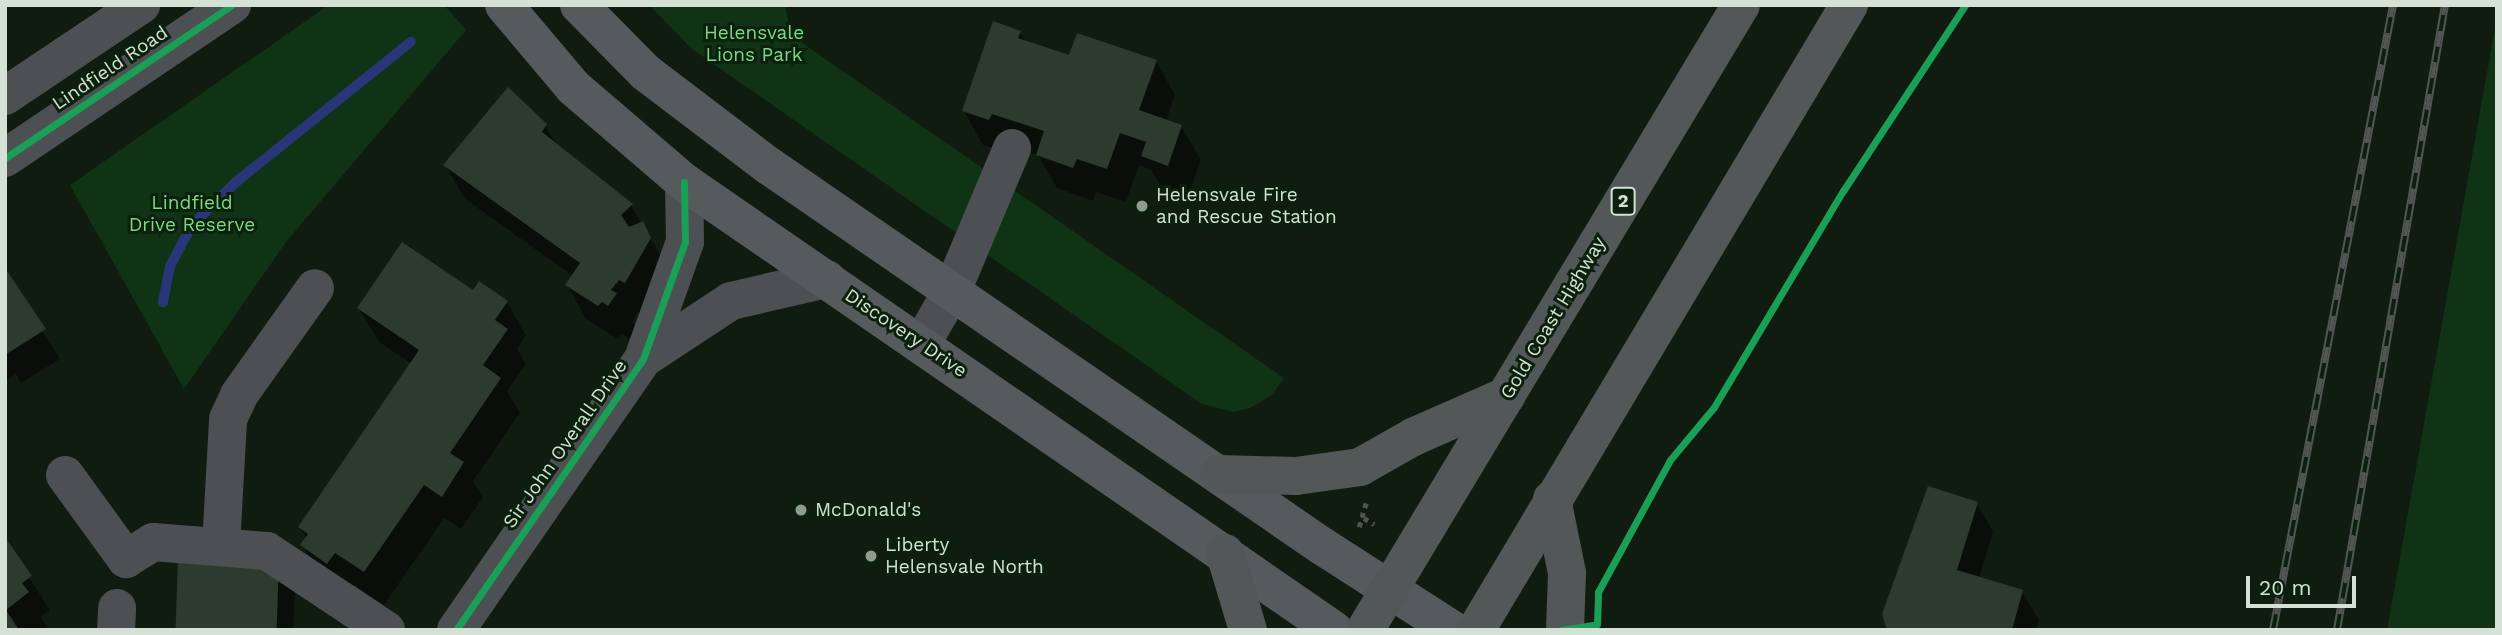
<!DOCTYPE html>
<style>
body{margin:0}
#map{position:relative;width:2502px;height:635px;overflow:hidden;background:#111c11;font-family:"Work Sans",sans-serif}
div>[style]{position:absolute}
.green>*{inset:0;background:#0f3314}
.shadow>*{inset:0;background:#0007}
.stream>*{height:10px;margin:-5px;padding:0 5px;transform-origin:5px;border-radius:5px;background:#293779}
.building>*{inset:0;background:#2c3b2e;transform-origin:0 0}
.path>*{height:4.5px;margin-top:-2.25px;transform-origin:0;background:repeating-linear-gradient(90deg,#4e5352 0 5px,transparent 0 10px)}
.minor>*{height:38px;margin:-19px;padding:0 19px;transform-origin:19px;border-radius:19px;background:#4c5052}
.major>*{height:38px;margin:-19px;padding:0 19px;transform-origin:19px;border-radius:19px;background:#555a5c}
.highway>*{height:38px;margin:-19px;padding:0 19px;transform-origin:19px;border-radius:19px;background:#515857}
.rail>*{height:8px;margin-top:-4px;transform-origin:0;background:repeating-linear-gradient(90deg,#0c210d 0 16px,#515652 0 32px);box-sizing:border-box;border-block:2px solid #515652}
.cycleway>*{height:7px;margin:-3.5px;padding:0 3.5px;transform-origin:3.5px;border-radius:3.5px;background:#1a9f57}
.dots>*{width:19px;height:19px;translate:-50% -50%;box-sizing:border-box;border:4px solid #0c210d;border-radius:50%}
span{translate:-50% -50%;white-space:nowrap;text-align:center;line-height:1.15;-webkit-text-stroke:6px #0c210d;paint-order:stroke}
.shield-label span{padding:2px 5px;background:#0c210d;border:2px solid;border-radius:5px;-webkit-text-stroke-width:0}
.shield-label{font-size:18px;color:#d4e1d4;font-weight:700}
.park-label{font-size:19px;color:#7cdb82}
.street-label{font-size:19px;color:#d4e1d4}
.poi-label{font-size:19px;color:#d4e1d4}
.left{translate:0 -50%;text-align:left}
.frame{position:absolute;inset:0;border:7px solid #d4e1d4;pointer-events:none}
.scale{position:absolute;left:2246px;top:576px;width:110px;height:32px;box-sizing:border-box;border:4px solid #d4e1d4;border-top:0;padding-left:9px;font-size:21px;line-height:24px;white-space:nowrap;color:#d4e1d4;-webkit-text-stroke:5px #0c210d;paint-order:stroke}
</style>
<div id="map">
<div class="green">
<div style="clip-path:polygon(329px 5px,444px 5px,466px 30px,286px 242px,184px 389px,70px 185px)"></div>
<div style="clip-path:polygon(649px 5px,785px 5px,791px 35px,1284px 378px,1271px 396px,1250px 408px,1234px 412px,1202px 404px,692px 49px)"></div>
<div style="clip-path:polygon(2497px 17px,2497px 630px,2387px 630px)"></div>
</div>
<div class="shadow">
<div style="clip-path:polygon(1020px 32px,1026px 42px,1070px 57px,1156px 61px,1175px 95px,1166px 121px,1181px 127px,1201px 160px,1187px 198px,1163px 190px,1151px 170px,1139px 165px,1126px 202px,1096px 192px,1093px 201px,1057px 188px,1038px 155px,1011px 146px,1008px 153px,983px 145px,964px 111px)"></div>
<div style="clip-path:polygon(545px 125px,557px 146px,631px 205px,661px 257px,644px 316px,638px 312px,632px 322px,636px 328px,628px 339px,622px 334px,618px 339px,586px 319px,567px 285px,573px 276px,465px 199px,445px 165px)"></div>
<div style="clip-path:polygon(5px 272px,60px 359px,21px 383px,16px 374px,5px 382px)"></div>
<div style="clip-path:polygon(473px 293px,507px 302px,526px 336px,517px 349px,526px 364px,507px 391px,520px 413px,473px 481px,483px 497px,461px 529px,444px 518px,384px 605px,355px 585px,347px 596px,322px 579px,303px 545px,307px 539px,300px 528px,412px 364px,379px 342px,359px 308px)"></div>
<div style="clip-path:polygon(1977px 503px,1993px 532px,1979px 578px,2022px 592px,2039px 620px,2036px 630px,1889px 630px)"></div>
<div style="clip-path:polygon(5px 540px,50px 610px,41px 617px,47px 627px,43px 630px,5px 630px)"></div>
<div style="clip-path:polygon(278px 565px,295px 593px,293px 630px,176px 630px)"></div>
</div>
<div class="stream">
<div style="left:163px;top:302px;width:37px;rotate:-79deg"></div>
<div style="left:170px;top:266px;width:47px;rotate:-61.8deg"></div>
<div style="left:192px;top:225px;width:62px;rotate:-44.3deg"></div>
<div style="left:236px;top:182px;width:224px;rotate:-38.7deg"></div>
</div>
<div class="building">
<div style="clip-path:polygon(993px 21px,1021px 31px,1018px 38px,1069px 55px,1077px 33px,1157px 60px,1139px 110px,1182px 125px,1168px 166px,1141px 156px,1146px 142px,1120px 133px,1107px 169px,1077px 159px,1073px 168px,1036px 155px,1044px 131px,992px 114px,989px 120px,962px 111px)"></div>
<div style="clip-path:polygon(508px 87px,547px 124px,542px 132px,633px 204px,621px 215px,629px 227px,643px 221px,651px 238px,625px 283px,619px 280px,611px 290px,617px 293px,608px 306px,602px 302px,598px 306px,565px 285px,580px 263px,443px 165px)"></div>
<div style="clip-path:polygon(402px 242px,473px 290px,479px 281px,508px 301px,495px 320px,508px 329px,483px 365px,501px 378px,450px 453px,464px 462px,442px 497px,424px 485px,364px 572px,335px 553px,327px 564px,300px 545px,308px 534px,298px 527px,419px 350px,357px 308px)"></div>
<div style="clip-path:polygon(5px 268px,46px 329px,5px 355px)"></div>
<div style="clip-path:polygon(1928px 486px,1978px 502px,1957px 570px,2023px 590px,2012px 630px,1887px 630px,1882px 614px)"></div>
<div style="clip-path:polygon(5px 537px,32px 576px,22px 583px,29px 592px,6px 610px,19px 630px,5px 630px)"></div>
<div style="left:178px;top:559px;width:101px;height:71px;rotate:2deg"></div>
</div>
<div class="path">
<div style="left:1364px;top:518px;width:12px;rotate:31deg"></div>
<div style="left:1359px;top:527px;width:25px;rotate:-74deg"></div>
</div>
<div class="minor">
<div style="left:5px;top:96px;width:164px;rotate:-33.8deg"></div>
<div style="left:5px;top:158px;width:274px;rotate:-34deg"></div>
<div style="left:922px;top:343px;width:60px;rotate:-60deg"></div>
<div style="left:952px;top:291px;width:155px;rotate:-67.2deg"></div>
<div style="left:643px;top:359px;width:105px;rotate:-33.4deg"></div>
<div style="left:731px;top:301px;width:98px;rotate:-13deg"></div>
<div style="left:65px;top:475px;width:104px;rotate:54deg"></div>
<div style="left:126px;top:559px;width:32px;rotate:-32deg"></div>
<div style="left:153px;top:542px;width:114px;rotate:4.5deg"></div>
<div style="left:267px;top:551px;width:143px;rotate:33.6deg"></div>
<div style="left:221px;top:546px;width:127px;rotate:-86.8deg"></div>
<div style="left:228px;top:419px;width:26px;rotate:-65deg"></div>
<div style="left:239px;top:395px;width:131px;rotate:-54.6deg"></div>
<div style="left:116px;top:630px;width:22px;rotate:-87deg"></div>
<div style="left:456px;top:630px;width:329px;rotate:-55.4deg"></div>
<div style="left:643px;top:359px;width:124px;rotate:-70.3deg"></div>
<div style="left:685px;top:242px;width:60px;rotate:-91deg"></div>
</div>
<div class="major">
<div style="left:504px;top:5px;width:107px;rotate:49.9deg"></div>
<div style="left:573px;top:87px;width:146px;rotate:40.6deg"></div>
<div style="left:684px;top:182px;width:789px;rotate:34.58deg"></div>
<div style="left:579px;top:5px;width:94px;rotate:45.4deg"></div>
<div style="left:645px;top:72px;width:156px;rotate:37.2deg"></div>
<div style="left:769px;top:166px;width:671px;rotate:34.5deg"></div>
<div style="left:1322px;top:546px;width:156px;rotate:32.7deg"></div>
</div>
<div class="highway">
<div style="left:1219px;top:474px;width:77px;rotate:1.5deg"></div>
<div style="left:1296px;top:476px;width:65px;rotate:-8deg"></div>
<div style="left:1360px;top:467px;width:61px;rotate:-29.5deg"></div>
<div style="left:1413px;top:437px;width:102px;rotate:-23.8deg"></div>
<div style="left:1552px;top:499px;width:76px;rotate:78.5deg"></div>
<div style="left:1567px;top:573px;width:57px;rotate:92deg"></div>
<div style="left:1225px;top:553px;width:80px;rotate:73.4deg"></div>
<div style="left:1365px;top:630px;width:729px;rotate:-58.97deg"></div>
<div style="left:1476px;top:630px;width:728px;rotate:-59.17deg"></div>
</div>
<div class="rail">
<div style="left:2273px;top:630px;width:636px;rotate:-79.13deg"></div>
<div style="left:2337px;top:630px;width:634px;rotate:-80.2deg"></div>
</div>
<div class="cycleway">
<div style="left:5px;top:158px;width:274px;rotate:-34deg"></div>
<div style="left:456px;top:630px;width:329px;rotate:-55.4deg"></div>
<div style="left:643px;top:359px;width:124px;rotate:-70.3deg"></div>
<div style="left:685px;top:242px;width:60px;rotate:-91deg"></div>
<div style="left:1561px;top:630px;width:36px;rotate:-9deg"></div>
<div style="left:1597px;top:624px;width:32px;rotate:-88deg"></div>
<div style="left:1598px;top:592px;width:150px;rotate:-61.4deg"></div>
<div style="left:1670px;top:460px;width:69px;rotate:-50.3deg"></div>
<div style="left:1714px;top:407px;width:252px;rotate:-59.2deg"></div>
<div style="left:1843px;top:191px;width:222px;rotate:-56.7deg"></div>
</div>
<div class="dots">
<div style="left:1142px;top:206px;background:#909c90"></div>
<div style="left:801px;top:510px;background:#909c90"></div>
<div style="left:871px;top:556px;background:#909c90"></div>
</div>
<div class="shield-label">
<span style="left:1623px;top:201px">2</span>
</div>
<div class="park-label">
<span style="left:754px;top:44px">Helensvale<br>Lions Park</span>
<span style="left:192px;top:214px">Lindfield<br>Drive Reserve</span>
</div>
<div class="street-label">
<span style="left:110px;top:68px;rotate:-34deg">Lindfield Road</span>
<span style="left:1553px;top:318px;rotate:-59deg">Gold Coast Highway</span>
<span style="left:906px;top:333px;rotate:34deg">Discovery Drive</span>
<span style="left:565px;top:444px;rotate:-55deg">Sir John Overall Drive</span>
</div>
<div class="poi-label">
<span class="left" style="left:1156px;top:206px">Helensvale Fire<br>and Rescue Station</span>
<span class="left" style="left:815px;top:510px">McDonald's</span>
<span class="left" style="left:885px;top:556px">Liberty<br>Helensvale North</span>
</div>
<div class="frame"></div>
<div class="scale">20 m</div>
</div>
